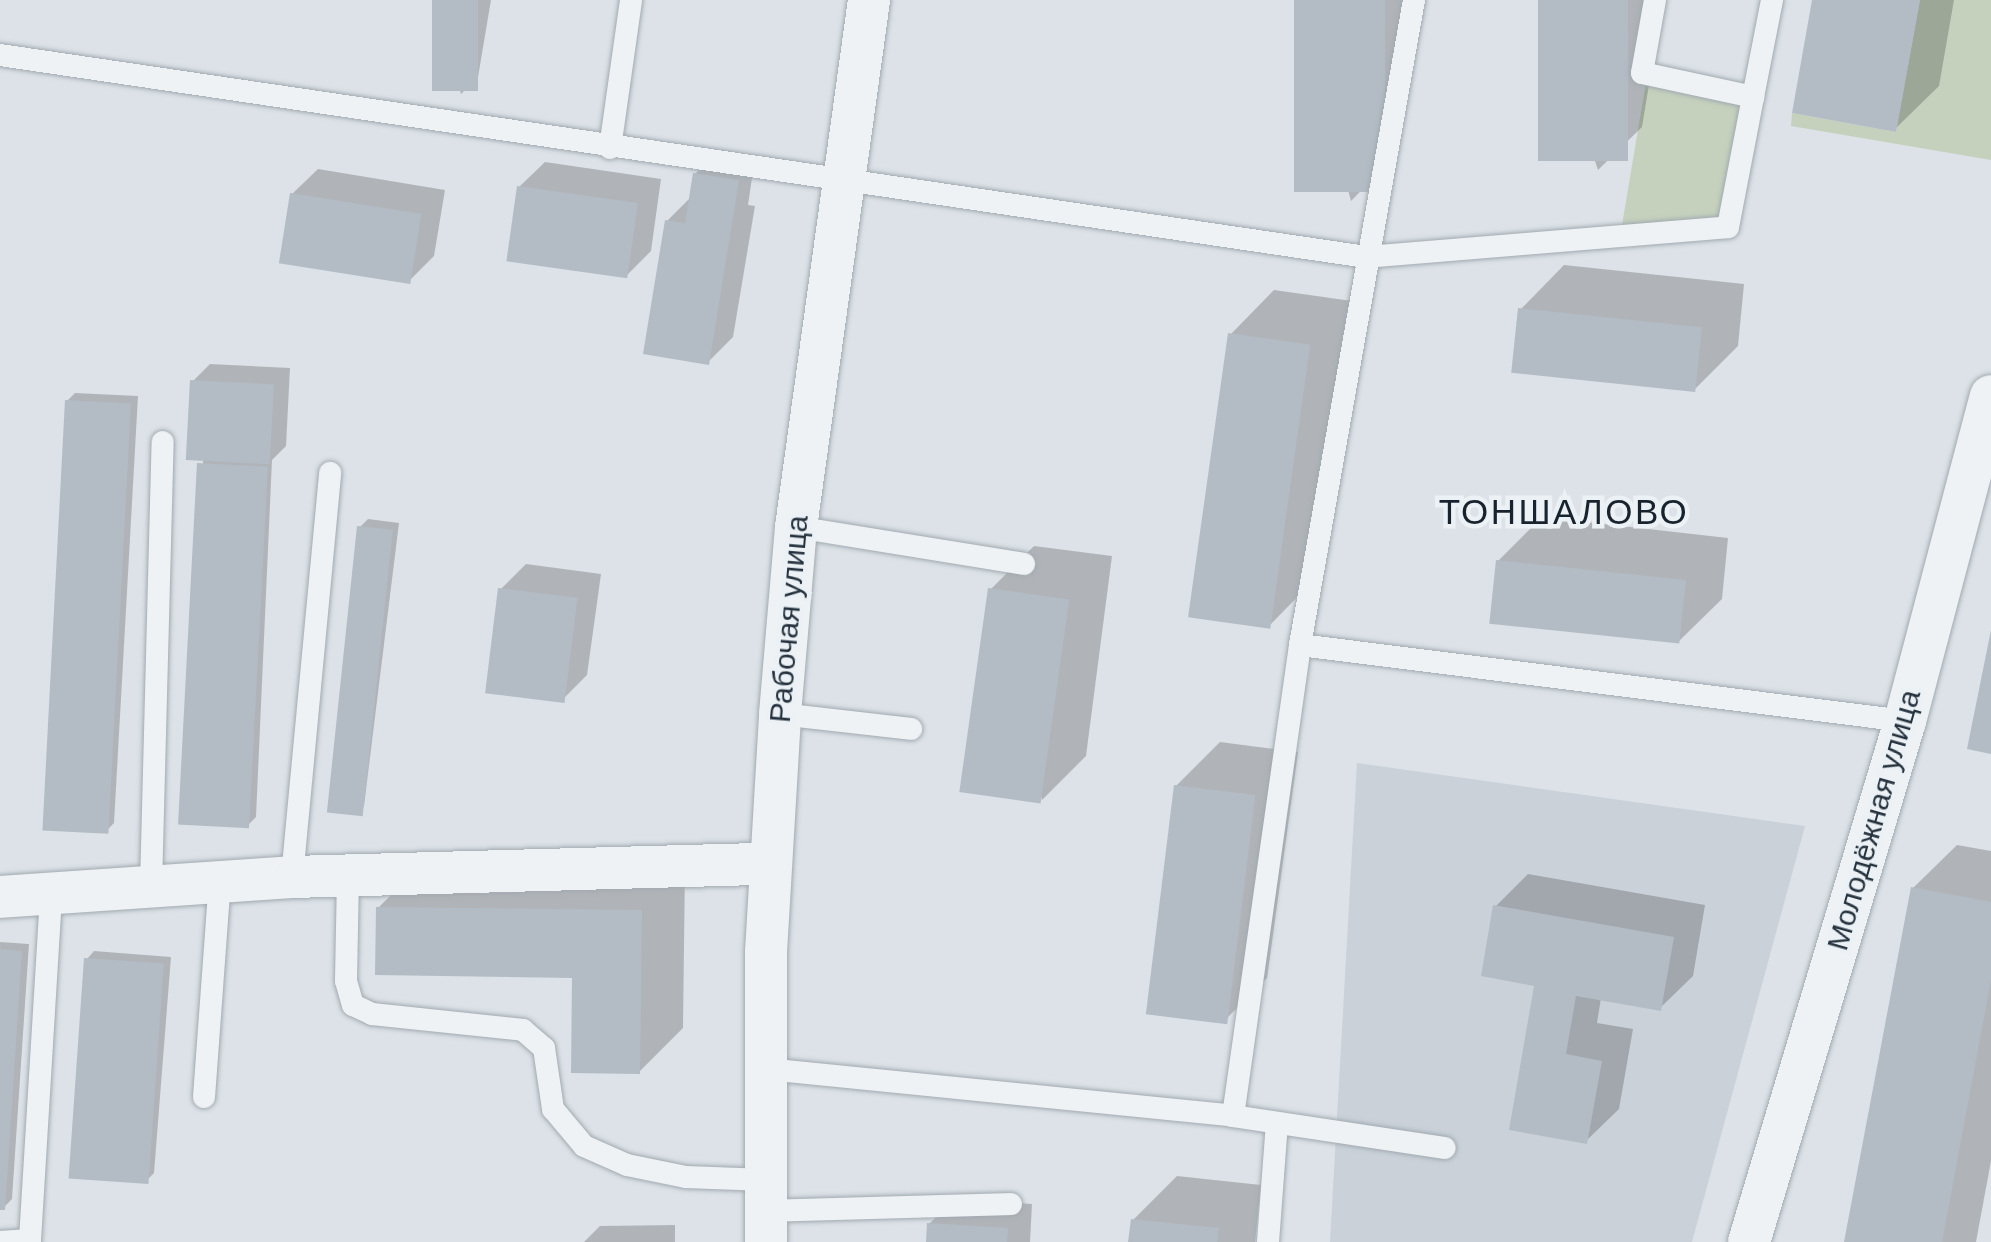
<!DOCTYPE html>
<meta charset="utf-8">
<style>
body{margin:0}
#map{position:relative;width:1991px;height:1242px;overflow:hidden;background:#dce2e7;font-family:"DM Sans",sans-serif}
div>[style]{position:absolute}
.built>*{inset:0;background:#cad1d9}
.green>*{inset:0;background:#c5d1bd}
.shadow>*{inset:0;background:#0003}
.building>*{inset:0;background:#b3bcc4;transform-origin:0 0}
.roads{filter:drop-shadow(0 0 2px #a1aab1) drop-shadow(0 0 2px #a1aab1)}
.lane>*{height:22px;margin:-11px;padding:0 11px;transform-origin:11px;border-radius:11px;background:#eff2f5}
.street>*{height:42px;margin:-21px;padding:0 21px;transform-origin:21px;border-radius:21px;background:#eff2f5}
span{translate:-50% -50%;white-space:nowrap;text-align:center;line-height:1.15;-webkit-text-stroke:9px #ebf1f5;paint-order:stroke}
.street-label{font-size:30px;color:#25323e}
.quarter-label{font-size:35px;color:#18232e;letter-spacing:2.5px}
</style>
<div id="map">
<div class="built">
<div style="clip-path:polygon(1357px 763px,1805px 826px,1692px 1242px,1330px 1242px)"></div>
</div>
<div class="green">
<div style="clip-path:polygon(1920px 0,1991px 0,1991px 160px,1791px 126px,1792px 113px,1896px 132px)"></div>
<div style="clip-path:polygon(1646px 82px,1747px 102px,1722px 223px,1621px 231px)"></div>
</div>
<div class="shadow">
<div style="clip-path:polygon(435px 0,491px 0,478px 77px,461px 94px)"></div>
<div style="clip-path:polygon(1297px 0,1420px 0,1394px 157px,1351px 201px)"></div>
<div style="clip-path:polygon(1541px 0,1663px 0,1642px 127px,1598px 170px)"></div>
<div style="clip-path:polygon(1815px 0,1954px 0,1939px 86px,1895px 129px)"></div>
<div style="clip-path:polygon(712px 157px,754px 164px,748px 205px,755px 206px,733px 337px,708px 362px,667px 221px,692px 196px,695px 174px)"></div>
<div style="clip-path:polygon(545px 162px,661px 179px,651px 251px,626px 276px,519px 187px)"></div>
<div style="clip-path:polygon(318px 169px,445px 190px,434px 256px,409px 281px,292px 194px)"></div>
<div style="clip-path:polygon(1564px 265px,1744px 284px,1738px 346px,1694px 390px,1521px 309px)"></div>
<div style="clip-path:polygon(1274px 290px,1352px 301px,1312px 582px,1269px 626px,1231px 334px)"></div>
<div style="clip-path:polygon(210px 364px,290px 368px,286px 446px,272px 460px,256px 817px,248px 825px,193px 381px)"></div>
<div style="clip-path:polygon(75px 393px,138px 396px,114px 823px,106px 831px,67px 401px)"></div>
<div style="clip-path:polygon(1542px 517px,1728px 538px,1722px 599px,1678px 642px,1498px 561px)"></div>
<div style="clip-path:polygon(368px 519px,399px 523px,364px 806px,356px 814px,360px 527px)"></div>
<div style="clip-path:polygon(1034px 546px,1112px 556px,1086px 756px,1042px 800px,990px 590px)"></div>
<div style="clip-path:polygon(526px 564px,601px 574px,587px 675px,562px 700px,501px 589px)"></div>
<div style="clip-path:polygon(1220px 742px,1298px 752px,1267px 978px,1223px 1022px,1176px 786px)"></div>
<div style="clip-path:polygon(1957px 845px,1991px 851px,1991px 1161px,1976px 1242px,1847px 1242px,1913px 888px)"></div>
<div style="clip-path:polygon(422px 864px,685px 867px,683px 1028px,639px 1072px,575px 975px,378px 908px)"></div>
<div style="clip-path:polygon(1528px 874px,1705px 905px,1693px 976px,1660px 1008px,1601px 998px,1597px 1023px,1633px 1029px,1619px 1109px,1586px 1141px,1537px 984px,1496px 906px)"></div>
<div style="clip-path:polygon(0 942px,29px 944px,12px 1199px,4px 1207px)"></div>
<div style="clip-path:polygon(94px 951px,171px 957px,154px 1173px,146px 1181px,87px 959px)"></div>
<div style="clip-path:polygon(1177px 1176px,1261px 1185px,1255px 1242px,1131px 1242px,1133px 1220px)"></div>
<div style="clip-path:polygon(955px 1199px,1032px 1204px,1030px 1242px,928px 1242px,929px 1224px)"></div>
<div style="clip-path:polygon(675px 1225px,675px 1242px,584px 1242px,600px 1226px)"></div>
</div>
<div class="building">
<div style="left:432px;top:0;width:46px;height:91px"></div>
<div style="left:1294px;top:0;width:91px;height:192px"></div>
<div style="left:1538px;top:0;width:90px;height:161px"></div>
<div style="clip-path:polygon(1812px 0,1920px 0,1896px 132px,1792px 113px)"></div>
<div style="clip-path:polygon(693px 173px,739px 180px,709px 365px,643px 354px,665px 220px,685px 223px)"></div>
<div style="left:517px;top:186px;width:122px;height:76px;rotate:8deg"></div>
<div style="left:290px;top:193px;width:133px;height:71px;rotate:9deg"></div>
<div style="left:1518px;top:308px;width:185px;height:65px;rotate:6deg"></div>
<div style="left:1228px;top:333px;width:83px;height:287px;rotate:8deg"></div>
<div style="left:190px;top:380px;width:84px;height:80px;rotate:3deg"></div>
<div style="left:65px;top:400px;width:66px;height:431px;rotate:3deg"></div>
<div style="left:197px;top:463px;width:71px;height:362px;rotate:3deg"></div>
<div style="left:357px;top:526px;width:36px;height:288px;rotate:6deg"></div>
<div style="left:1496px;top:560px;width:191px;height:64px;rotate:6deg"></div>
<div style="left:498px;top:588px;width:80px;height:106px;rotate:7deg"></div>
<div style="left:988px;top:588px;width:82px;height:206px;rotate:8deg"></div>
<div style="clip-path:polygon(1991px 630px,1991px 754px,1967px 749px)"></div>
<div style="left:1174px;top:785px;width:82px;height:231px;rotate:7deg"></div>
<div style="clip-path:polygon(1911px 887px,1991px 902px,1991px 980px,1942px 1242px,1844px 1242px)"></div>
<div style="clip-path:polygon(1493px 905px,1674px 937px,1661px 1011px,1576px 996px,1566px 1054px,1602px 1061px,1587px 1144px,1509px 1130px,1534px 986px,1481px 976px)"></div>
<div style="clip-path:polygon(376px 907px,642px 910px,640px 1074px,571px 1073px,572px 978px,375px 975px)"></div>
<div style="clip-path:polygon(0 949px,22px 951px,5px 1210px,0 1210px)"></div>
<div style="left:84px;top:958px;width:80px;height:221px;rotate:4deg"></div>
<div style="clip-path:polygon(1131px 1219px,1219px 1228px,1217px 1242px,1128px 1242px)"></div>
<div style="clip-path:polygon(927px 1223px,1008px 1228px,1007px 1242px,926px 1242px)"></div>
</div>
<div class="roads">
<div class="lane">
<div style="left:1655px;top:0;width:74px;rotate:100.1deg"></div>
<div style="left:1642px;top:73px;width:114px;rotate:12.2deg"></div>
<div style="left:1753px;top:97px;width:99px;rotate:-78.9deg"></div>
<div style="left:0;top:55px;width:1381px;rotate:8.41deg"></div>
<div style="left:1366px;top:257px;width:363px;rotate:-4.7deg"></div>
<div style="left:1728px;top:227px;width:132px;rotate:-79.1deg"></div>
<div style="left:610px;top:148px;width:149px;rotate:-81.9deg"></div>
<div style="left:796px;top:527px;width:231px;rotate:9.2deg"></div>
<div style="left:1300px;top:645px;width:655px;rotate:-79.98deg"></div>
<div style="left:780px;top:714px;width:132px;rotate:6.5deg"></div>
<div style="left:348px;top:876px;width:105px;rotate:91.1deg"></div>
<div style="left:346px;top:981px;width:25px;rotate:74deg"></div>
<div style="left:353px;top:1005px;width:21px;rotate:25deg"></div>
<div style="left:372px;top:1014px;width:152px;rotate:6deg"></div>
<div style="left:523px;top:1030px;width:28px;rotate:41deg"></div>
<div style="left:544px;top:1048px;width:62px;rotate:81.6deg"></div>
<div style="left:553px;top:1109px;width:48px;rotate:50deg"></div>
<div style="left:584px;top:1146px;width:47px;rotate:23.8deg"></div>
<div style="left:627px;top:1165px;width:60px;rotate:11.5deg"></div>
<div style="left:686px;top:1177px;width:80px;rotate:2.1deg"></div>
<div style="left:292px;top:877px;width:406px;rotate:-84.6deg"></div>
<div style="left:151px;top:886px;width:444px;rotate:-88.5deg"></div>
<div style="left:766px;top:1069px;width:469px;rotate:5.7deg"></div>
<div style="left:1233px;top:1116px;width:476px;rotate:-81.9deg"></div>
<div style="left:1300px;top:645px;width:610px;rotate:7.16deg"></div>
<div style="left:204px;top:1097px;width:218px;rotate:-85.8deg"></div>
<div style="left:1233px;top:1116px;width:214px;rotate:8.6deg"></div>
<div style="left:766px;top:1211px;width:245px;rotate:-1.6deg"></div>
<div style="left:0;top:1242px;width:30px;rotate:-4deg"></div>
<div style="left:30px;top:1240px;width:348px;rotate:-86.5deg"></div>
<div style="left:1268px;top:1242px;width:119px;rotate:-85.7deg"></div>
</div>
<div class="street">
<div style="left:0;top:897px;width:293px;rotate:-3.9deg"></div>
<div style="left:292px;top:877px;width:479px;rotate:-1.6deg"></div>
<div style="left:766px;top:1242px;width:290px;rotate:-90deg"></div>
<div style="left:766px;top:952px;width:238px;rotate:-86.6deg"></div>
<div style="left:780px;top:714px;width:188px;rotate:-85.1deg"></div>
<div style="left:796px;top:527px;width:532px;rotate:-82.11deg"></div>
<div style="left:1749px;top:1242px;width:544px;rotate:-73.33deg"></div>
<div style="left:1905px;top:721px;width:336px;rotate:-75.2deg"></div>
</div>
</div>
<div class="street-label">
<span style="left:789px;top:619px;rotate:-85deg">Рабочая улица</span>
<span style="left:1874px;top:820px;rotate:-74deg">Молодёжная улица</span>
</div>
<div class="quarter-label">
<span style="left:1564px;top:512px">ТОНШАЛОВО</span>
</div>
</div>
